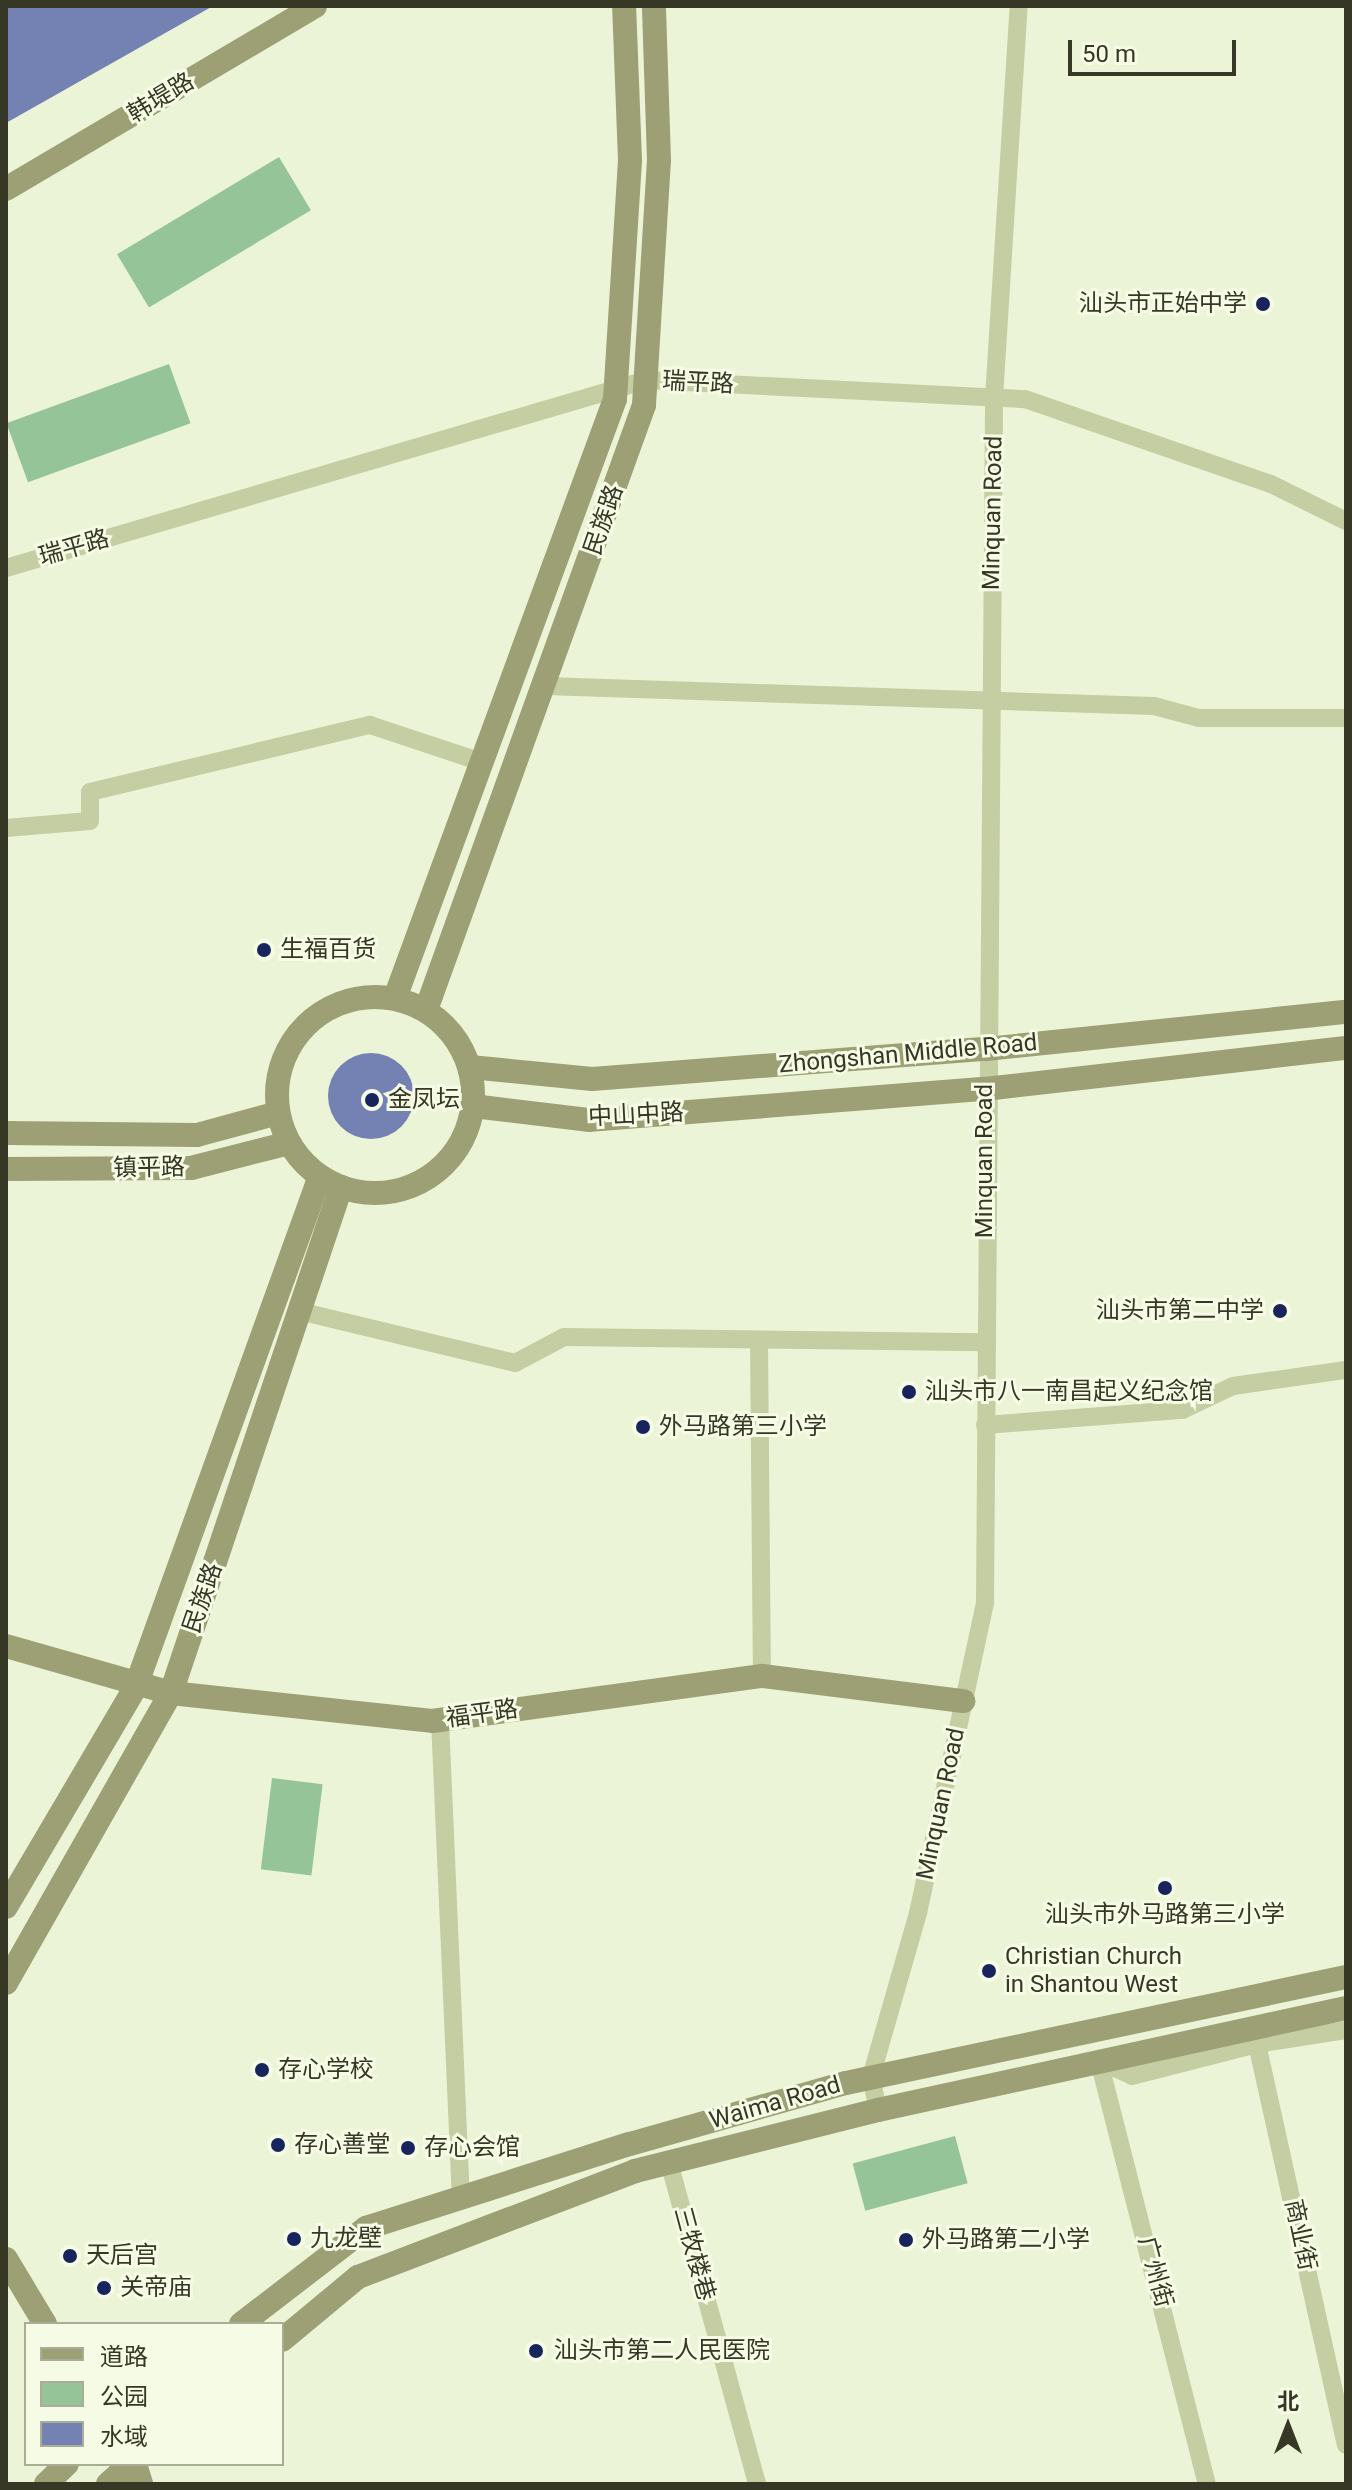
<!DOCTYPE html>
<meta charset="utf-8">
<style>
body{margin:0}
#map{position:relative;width:1352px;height:2490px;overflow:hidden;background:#ecf4d7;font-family:Roboto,"Noto Sans SC",sans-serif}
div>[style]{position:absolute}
.green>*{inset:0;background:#96c499;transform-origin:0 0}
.water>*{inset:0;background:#7482b3}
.round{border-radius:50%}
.street>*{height:18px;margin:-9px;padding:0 9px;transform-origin:9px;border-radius:9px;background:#c5cda2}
.secondary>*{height:24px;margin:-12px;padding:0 12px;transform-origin:12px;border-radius:12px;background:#9ca074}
.secondary>.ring{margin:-12px;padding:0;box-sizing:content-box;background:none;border:24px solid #9ca074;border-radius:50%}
.dots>*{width:22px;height:22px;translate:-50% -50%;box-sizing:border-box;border:4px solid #f5fbe4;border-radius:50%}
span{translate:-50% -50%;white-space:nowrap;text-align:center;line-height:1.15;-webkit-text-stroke:6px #f5fbe4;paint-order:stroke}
.street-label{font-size:24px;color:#363725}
.poi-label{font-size:24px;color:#363725}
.right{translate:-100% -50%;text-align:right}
.left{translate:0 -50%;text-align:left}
.frame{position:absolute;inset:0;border:8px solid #363725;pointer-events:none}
.legend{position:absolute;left:24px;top:2322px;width:260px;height:144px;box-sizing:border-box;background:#f5fbe4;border:2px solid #a9ad98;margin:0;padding:10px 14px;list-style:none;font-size:24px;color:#363725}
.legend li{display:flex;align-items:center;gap:16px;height:40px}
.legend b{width:40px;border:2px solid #a9ad98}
.north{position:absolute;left:1248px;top:2386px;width:80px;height:80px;-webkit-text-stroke:6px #f5fbe4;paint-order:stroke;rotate:0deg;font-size:22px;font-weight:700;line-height:32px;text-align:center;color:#363725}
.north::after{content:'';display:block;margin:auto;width:28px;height:36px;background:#363725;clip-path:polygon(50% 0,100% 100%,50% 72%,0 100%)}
.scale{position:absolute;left:1068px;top:40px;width:168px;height:36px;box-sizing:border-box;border:4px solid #363725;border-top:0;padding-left:10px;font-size:24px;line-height:28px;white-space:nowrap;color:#363725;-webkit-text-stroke:6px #f5fbe4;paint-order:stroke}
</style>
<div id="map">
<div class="green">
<div style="left:279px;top:157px;width:62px;height:189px;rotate:59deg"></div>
<div style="left:169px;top:364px;width:63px;height:173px;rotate:70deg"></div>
<div style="left:272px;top:1778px;width:51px;height:92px;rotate:7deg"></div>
<div style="left:955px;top:2136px;width:49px;height:106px;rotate:75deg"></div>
</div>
<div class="water">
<div style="clip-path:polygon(6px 6px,213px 6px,6px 123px)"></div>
<div class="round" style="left:328px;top:1053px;width:86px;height:86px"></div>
</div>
<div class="street">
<div style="left:6px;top:568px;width:667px;rotate:-16.37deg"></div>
<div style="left:646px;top:380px;width:379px;rotate:2.9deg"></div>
<div style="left:1025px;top:399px;width:260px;rotate:19.1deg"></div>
<div style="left:1271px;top:484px;width:84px;rotate:26.3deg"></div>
<div style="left:545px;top:686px;width:609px;rotate:1.88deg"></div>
<div style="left:1154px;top:706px;width:47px;rotate:14.9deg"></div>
<div style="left:1199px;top:718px;width:147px"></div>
<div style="left:6px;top:828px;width:84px;rotate:-4.8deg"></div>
<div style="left:90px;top:821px;width:29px;rotate:-90deg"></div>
<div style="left:90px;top:792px;width:288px;rotate:-13.5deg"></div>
<div style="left:370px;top:725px;width:120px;rotate:18.4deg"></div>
<div style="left:299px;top:1311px;width:222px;rotate:13.5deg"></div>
<div style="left:515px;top:1363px;width:55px;rotate:-28deg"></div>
<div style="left:564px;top:1337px;width:421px;rotate:0.7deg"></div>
<div style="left:759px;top:1340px;width:336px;rotate:89.5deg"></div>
<div style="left:985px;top:1425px;width:198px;rotate:-4.4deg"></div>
<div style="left:1182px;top:1410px;width:56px;rotate:-25.2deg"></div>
<div style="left:1233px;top:1386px;width:114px;rotate:-8.1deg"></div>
<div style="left:440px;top:1720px;width:478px;rotate:87.5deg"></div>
<div style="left:1253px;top:2026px;width:429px;rotate:77.5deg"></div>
<div style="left:1099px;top:2061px;width:437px;rotate:75.7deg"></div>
<div style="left:1099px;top:2061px;width:36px;rotate:24deg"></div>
<div style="left:1132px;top:2076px;width:129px;rotate:-14.4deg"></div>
<div style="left:1257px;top:2044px;width:90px;rotate:-8.9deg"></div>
<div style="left:878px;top:2110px;width:34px;rotate:-102deg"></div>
<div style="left:871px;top:2077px;width:171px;rotate:-74deg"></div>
<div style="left:918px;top:1913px;width:318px;rotate:-77.8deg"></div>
<div style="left:985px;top:1602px;width:1204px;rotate:-89.57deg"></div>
<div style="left:994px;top:398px;width:393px;rotate:-86.4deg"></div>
<div style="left:669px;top:2162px;width:334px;rotate:74.7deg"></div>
</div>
<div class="secondary">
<div style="left:6px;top:189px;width:359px;rotate:-30.6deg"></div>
<div class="ring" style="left:277px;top:997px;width:172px;height:172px"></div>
<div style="left:395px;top:998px;width:638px;rotate:-69.83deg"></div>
<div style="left:615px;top:399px;width:239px;rotate:-86.4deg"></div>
<div style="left:630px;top:160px;width:154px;rotate:-92.2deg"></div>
<div style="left:426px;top:1010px;width:643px;rotate:-70.18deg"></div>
<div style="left:644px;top:405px;width:245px;rotate:-86.5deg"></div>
<div style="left:659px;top:160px;width:154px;rotate:-91.9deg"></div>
<div style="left:470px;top:1067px;width:123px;rotate:5.6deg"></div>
<div style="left:592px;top:1079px;width:395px;rotate:-4.4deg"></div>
<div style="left:986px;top:1049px;width:362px;rotate:-5.9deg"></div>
<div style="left:473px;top:1106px;width:116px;rotate:6.9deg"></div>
<div style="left:588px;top:1120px;width:398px;rotate:-4.5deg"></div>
<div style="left:985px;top:1089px;width:363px;rotate:-6.5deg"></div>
<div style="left:6px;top:1133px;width:191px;rotate:0.6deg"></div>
<div style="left:197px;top:1135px;width:84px;rotate:-15.2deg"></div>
<div style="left:6px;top:1169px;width:185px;rotate:-0.3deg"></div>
<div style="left:191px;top:1168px;width:101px;rotate:-14.3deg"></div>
<div style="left:6px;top:1646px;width:172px;rotate:15.9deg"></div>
<div style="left:171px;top:1693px;width:262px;rotate:6.1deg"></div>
<div style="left:432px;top:1721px;width:333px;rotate:-7.8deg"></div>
<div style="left:762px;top:1676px;width:203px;rotate:7.1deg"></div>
<div style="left:6px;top:1907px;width:256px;rotate:-59.5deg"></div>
<div style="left:136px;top:1686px;width:542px;rotate:-70.16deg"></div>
<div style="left:6px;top:1983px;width:334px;rotate:-60.4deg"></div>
<div style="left:171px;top:1693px;width:534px;rotate:-71.43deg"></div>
<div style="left:6px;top:2259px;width:76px;rotate:59deg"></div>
<div style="left:241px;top:2324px;width:158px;rotate:-37.5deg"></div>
<div style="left:366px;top:2228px;width:277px;rotate:-17.7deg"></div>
<div style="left:630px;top:2144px;width:224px;rotate:-15.8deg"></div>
<div style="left:846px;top:2083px;width:511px;rotate:-11.97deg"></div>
<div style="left:282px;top:2340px;width:99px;rotate:-39.7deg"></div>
<div style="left:358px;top:2277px;width:297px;rotate:-20.9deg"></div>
<div style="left:635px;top:2171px;width:251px;rotate:-14.1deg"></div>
<div style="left:878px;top:2110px;width:479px;rotate:-12.3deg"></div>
<div style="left:135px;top:2464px;width:21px;rotate:73deg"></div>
<div style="left:46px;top:2484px;width:29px;rotate:-44deg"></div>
<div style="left:108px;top:2484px;width:30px;rotate:-42deg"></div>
</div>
<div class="dots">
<div style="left:1263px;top:304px;background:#17255c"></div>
<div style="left:264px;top:950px;background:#17255c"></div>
<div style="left:372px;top:1100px;background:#17255c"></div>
<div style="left:1280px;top:1311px;background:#17255c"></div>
<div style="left:909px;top:1392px;background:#17255c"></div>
<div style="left:643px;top:1427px;background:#17255c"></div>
<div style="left:1165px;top:1888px;background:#17255c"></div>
<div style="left:989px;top:1971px;background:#17255c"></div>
<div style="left:262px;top:2070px;background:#17255c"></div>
<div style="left:278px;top:2145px;background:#17255c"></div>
<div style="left:408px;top:2148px;background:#17255c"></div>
<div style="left:294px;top:2239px;background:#17255c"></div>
<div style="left:906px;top:2240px;background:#17255c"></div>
<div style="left:70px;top:2256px;background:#17255c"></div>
<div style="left:104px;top:2288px;background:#17255c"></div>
<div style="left:536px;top:2351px;background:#17255c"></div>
</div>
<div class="street-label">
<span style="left:161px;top:98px;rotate:-31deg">韩堤路</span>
<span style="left:698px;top:383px;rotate:3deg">瑞平路</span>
<span style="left:993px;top:513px;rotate:-89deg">Minquan Road</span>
<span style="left:604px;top:520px;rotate:-71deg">民族路</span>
<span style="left:74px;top:548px;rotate:-16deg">瑞平路</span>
<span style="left:908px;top:1054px;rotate:-5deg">Zhongshan Middle Road</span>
<span style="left:636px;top:1115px;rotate:-3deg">中山中路</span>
<span style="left:985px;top:1161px;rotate:-90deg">Minquan Road</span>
<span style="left:149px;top:1168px;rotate:-1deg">镇平路</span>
<span style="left:203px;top:1598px;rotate:-71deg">民族路</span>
<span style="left:482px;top:1714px;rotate:-8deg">福平路</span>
<span style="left:941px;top:1804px;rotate:-78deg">Minquan Road</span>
<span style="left:775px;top:2103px;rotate:-16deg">Waima Road</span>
<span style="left:1300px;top:2235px;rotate:78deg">商业街</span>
<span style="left:694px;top:2254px;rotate:75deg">三牧楼巷</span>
<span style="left:1155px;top:2272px;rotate:75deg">广州街</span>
</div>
<div class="poi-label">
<span class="right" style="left:1247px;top:304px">汕头市正始中学</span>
<span class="left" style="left:280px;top:950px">生福百货</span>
<span class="left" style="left:388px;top:1100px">金凤坛</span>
<span class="right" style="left:1264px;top:1311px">汕头市第二中学</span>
<span class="left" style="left:925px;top:1392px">汕头市八一南昌起义纪念馆</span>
<span class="left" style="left:659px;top:1427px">外马路第三小学</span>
<span style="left:1165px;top:1915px">汕头市外马路第三小学</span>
<span class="left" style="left:1005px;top:1971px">Christian Church<br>in Shantou West</span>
<span class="left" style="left:278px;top:2070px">存心学校</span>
<span class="left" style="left:294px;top:2145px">存心善堂</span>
<span class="left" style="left:424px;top:2148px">存心会馆</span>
<span class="left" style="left:310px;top:2239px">九龙壁</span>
<span class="left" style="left:922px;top:2240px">外马路第二小学</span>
<span class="left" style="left:86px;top:2256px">天后宫</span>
<span class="left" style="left:120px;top:2288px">关帝庙</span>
<span class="left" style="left:554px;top:2351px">汕头市第二人民医院</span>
</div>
<div class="frame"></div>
<ul class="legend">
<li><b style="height:10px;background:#9ca074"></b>道路</li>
<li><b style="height:22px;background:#96c499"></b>公园</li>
<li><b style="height:22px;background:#7482b3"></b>水域</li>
</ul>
<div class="north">北</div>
<div class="scale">50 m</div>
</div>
